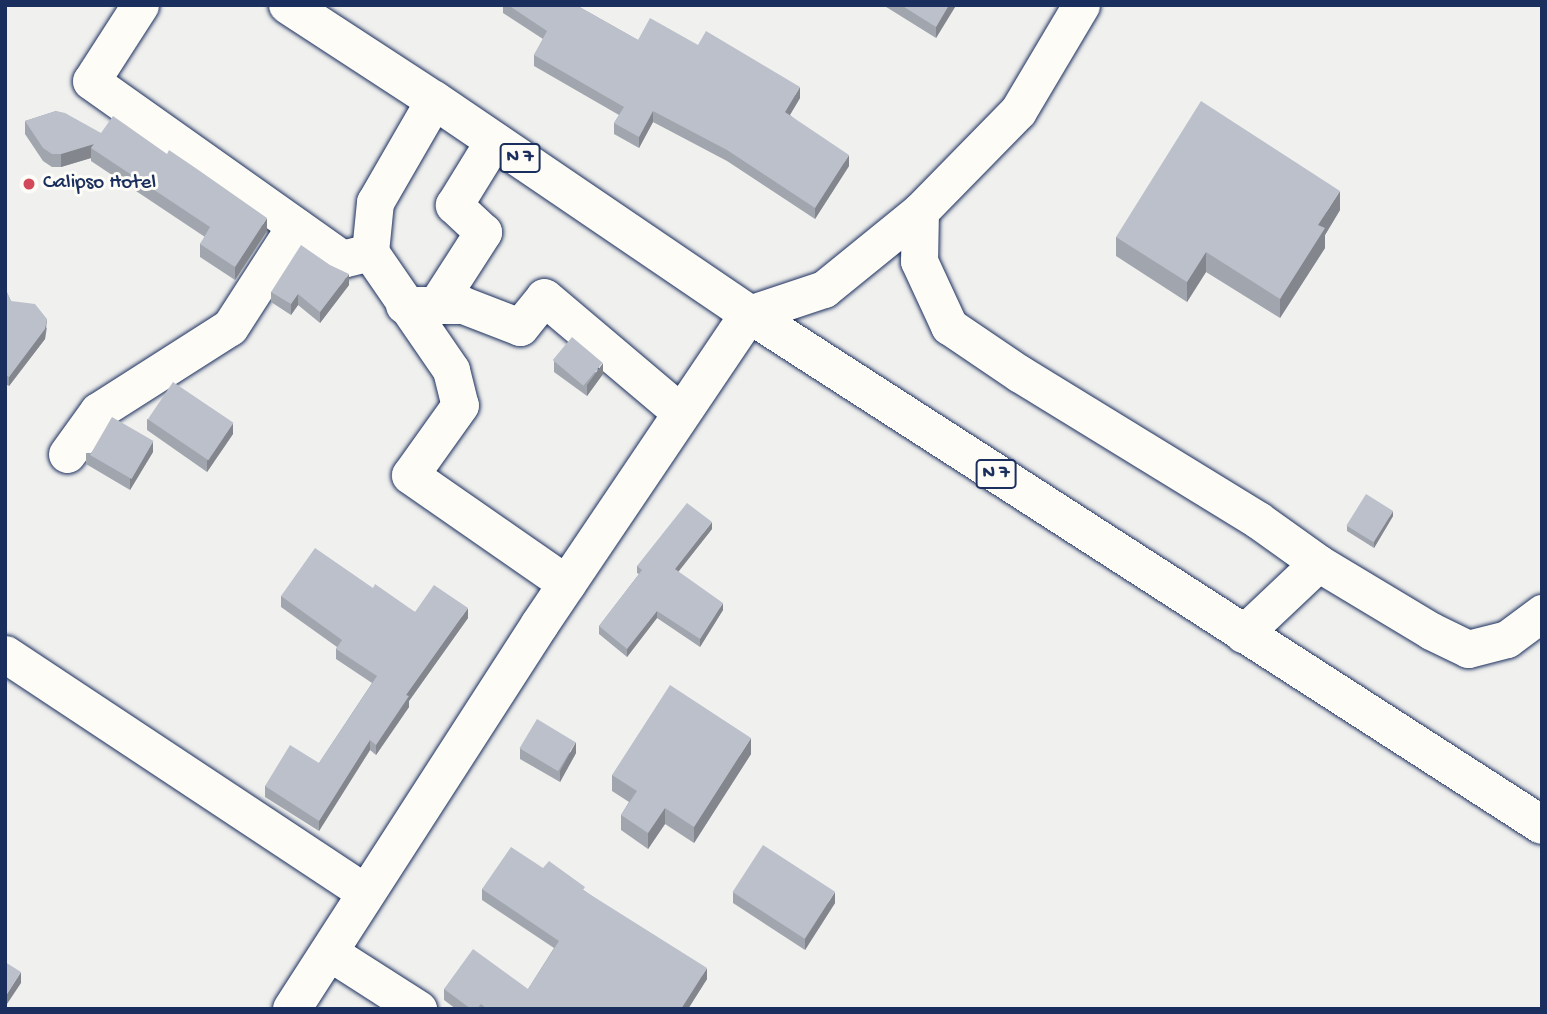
<!DOCTYPE html>
<style>
body{margin:0}
#map{position:relative;width:1547px;height:1014px;overflow:hidden;background:#f0f0ee;font-family:"Gochi Hand",sans-serif}
div>[style]{position:absolute}
.roads{filter:drop-shadow(0 0 2px #1b2f5e) drop-shadow(0 0 2px #1b2f5e)}
.street>*{height:37px;margin:-18.5px;padding:0 18.5px;transform-origin:18.5px;border-radius:18.5px;background:#fdfcf7}
.secondary>*{height:38px;margin:-19px;padding:0 19px;transform-origin:19px;border-radius:19px;background:#fdfcf7}
.highway>*{height:38px;margin:-19px;padding:0 19px;transform-origin:19px;border-radius:19px;background:#fdfcf7}
.wall>*{inset:0;background:#a1a5ae}
.shaded-wall>*{inset:0;background:#83868d}
.building>*{inset:0;background:#bbc0ca;transform-origin:0 0}
.dots>*{width:19px;height:19px;translate:-50% -50%;box-sizing:border-box;border:4px solid #fdfcf7;border-radius:50%}
span{translate:-50% -50%;white-space:nowrap;text-align:center;line-height:1.15;-webkit-text-stroke:6px #fdfcf7;paint-order:stroke}
.shield-label span{padding:2px 5px;background:#fdfcf7;border:2px solid;border-radius:5px;-webkit-text-stroke-width:0}
.shield-label{font-size:19px;color:#1b2f5e;font-weight:700}
.poi-label{font-size:21px;color:#1b2f5e}
.left{translate:0 -50%;text-align:left}
.frame{position:absolute;inset:0;border:7px solid #1b2f5e;pointer-events:none}
</style>
<div id="map">
<div class="roads">
<div class="street">
<div style="left:140px;top:5px;width:90px;rotate:122.8deg"></div>
<div style="left:91px;top:81px;width:308px;rotate:35.3deg"></div>
<div style="left:342px;top:259px;width:29px;rotate:-14deg"></div>
<div style="left:1081px;top:5px;width:123px;rotate:120.7deg"></div>
<div style="left:1018px;top:111px;width:140px;rotate:134.4deg"></div>
<div style="left:920px;top:211px;width:50px;rotate:91.1deg"></div>
<div style="left:919px;top:261px;width:72px;rotate:65.2deg"></div>
<div style="left:949px;top:326px;width:86px;rotate:34.1deg"></div>
<div style="left:1020px;top:374px;width:279px;rotate:31.5deg"></div>
<div style="left:1258px;top:520px;width:74px;rotate:35.6deg"></div>
<div style="left:434px;top:100px;width:118px;rotate:120deg"></div>
<div style="left:375px;top:202px;width:50px;rotate:95.7deg"></div>
<div style="left:370px;top:252px;width:143px;rotate:55.5deg"></div>
<div style="left:451px;top:370px;width:36px;rotate:76deg"></div>
<div style="left:460px;top:405px;width:86px;rotate:125.5deg"></div>
<div style="left:410px;top:475px;width:191px;rotate:34.8deg"></div>
<div style="left:404px;top:305px;width:59px"></div>
<div style="left:463px;top:305px;width:61px;rotate:21.1deg"></div>
<div style="left:520px;top:327px;width:38px;rotate:-51deg"></div>
<div style="left:544px;top:297px;width:178px;rotate:40.2deg"></div>
<div style="left:436px;top:305px;width:87px;rotate:-57.2deg"></div>
<div style="left:483px;top:232px;width:40px;rotate:-137deg"></div>
<div style="left:454px;top:205px;width:76px;rotate:-58.4deg"></div>
<div style="left:749px;top:314px;width:79px;rotate:-18.4deg"></div>
<div style="left:824px;top:289px;width:124px;rotate:-39.1deg"></div>
<div style="left:67px;top:454px;width:53px;rotate:-54.2deg"></div>
<div style="left:98px;top:411px;width:156px;rotate:-32.5deg"></div>
<div style="left:230px;top:327px;width:120px;rotate:-57.2deg"></div>
<div style="left:1243px;top:634px;width:103px;rotate:-43.4deg"></div>
<div style="left:1318px;top:563px;width:132px;rotate:31deg"></div>
<div style="left:1431px;top:631px;width:41px;rotate:25.9deg"></div>
<div style="left:1468px;top:649px;width:40px;rotate:-14.4deg"></div>
<div style="left:1507px;top:639px;width:44px;rotate:-36.6deg"></div>
<div style="left:5px;top:654px;width:432px;rotate:33.5deg"></div>
<div style="left:329px;top:952px;width:106px;rotate:32.6deg"></div>
</div>
<div class="secondary">
<div style="left:292px;top:1009px;width:458px;rotate:-57.2deg"></div>
<div style="left:540px;top:624px;width:374px;rotate:-56deg"></div>
</div>
<div class="highway">
<div style="left:288px;top:5px;width:174px;rotate:33.1deg"></div>
<div style="left:434px;top:100px;width:381px;rotate:34.2deg"></div>
<div style="left:749px;top:314px;width:943px;rotate:32.8deg"></div>
</div>
</div>
<div class="wall">
<div style="clip-path:polygon(503px 5px,576px 5px,638px 40px,698px 45px,800px 98px,790px 115px,849px 166px,815px 219px,727px 161px,653px 122px,639px 148px,614px 134px,614px 123px,619px 115px,534px 66px,534px 55px,543px 39px,503px 13px)"></div>
<div style="clip-path:polygon(883px 5px,955px 5px,955px 7px,936px 38px)"></div>
<div style="clip-path:polygon(56px 111px,267px 231px,235px 280px,200px 257px,200px 244px,205px 237px,91px 161px,91px 158px,61px 167px,52px 167px,43px 161px,25px 134px,25px 121px)"></div>
<div style="clip-path:polygon(1340px 210px,1325px 235px,1325px 248px,1280px 318px,1206px 272px,1187px 302px,1116px 256px,1116px 237px)"></div>
<div style="clip-path:polygon(349px 285px,320px 323px,298px 305px,291px 315px,271px 302px,271px 292px)"></div>
<div style="clip-path:polygon(5px 288px,11px 301px,47px 328px,45px 339px,9px 386px,5px 384px)"></div>
<div style="clip-path:polygon(554px 361px,603px 374px,587px 396px,554px 372px)"></div>
<div style="clip-path:polygon(147px 419px,233px 434px,207px 472px,147px 430px)"></div>
<div style="clip-path:polygon(153px 452px,130px 490px,86px 464px,86px 453px)"></div>
<div style="clip-path:polygon(1393px 516px,1374px 548px,1347px 531px,1347px 526px)"></div>
<div style="clip-path:polygon(712px 529px,678px 572px,723px 610px,700px 647px,657px 618px,627px 657px,599px 634px,599px 626px,639px 574px,637px 573px,637px 566px)"></div>
<div style="clip-path:polygon(373px 588px,415px 612px,468px 618px,409px 701px,409px 707px,376px 755px,370px 750px,319px 831px,265px 797px,265px 786px,319px 763px,372px 683px,336px 659px,336px 649px,337px 647px,281px 607px,281px 596px)"></div>
<div style="clip-path:polygon(520px 748px,576px 753px,560px 782px,520px 759px)"></div>
<div style="clip-path:polygon(751px 754px,694px 843px,665px 824px,648px 849px,621px 830px,621px 815px,629px 802px,612px 791px,612px 775px)"></div>
<div style="clip-path:polygon(543px 868px,585px 891px,707px 979px,688px 1009px,456px 1009px,444px 1000px,444px 989px,528px 989px,554px 948px,482px 900px,482px 889px)"></div>
<div style="clip-path:polygon(733px 892px,835px 903px,805px 950px,733px 903px)"></div>
</div>
<div class="shaded-wall">
<div style="clip-path:polygon(949px 5px,955px 5px,955px 7px,936px 38px,936px 27px)"></div>
<div style="clip-path:polygon(800px 87px,800px 98px,785px 123px,785px 112px)"></div>
<div style="clip-path:polygon(653px 111px,653px 122px,639px 148px,639px 137px)"></div>
<div style="clip-path:polygon(94px 144px,91px 148px,91px 158px,61px 167px,61px 154px)"></div>
<div style="clip-path:polygon(849px 155px,849px 166px,815px 219px,815px 208px)"></div>
<div style="clip-path:polygon(1340px 191px,1340px 210px,1325px 235px,1325px 248px,1280px 318px,1280px 299px,1318px 225px)"></div>
<div style="clip-path:polygon(267px 218px,267px 231px,235px 280px,235px 267px)"></div>
<div style="clip-path:polygon(1206px 252px,1206px 272px,1187px 302px,1187px 282px)"></div>
<div style="clip-path:polygon(349px 274px,349px 285px,320px 323px,320px 312px)"></div>
<div style="clip-path:polygon(298px 294px,298px 305px,291px 315px,291px 304px)"></div>
<div style="clip-path:polygon(47px 319px,45px 339px,9px 386px,9px 377px)"></div>
<div style="clip-path:polygon(603px 363px,603px 374px,587px 396px,587px 385px)"></div>
<div style="clip-path:polygon(233px 423px,233px 434px,207px 472px,207px 461px)"></div>
<div style="clip-path:polygon(153px 441px,153px 452px,130px 490px,130px 479px)"></div>
<div style="clip-path:polygon(1393px 511px,1393px 516px,1374px 548px,1374px 542px)"></div>
<div style="clip-path:polygon(712px 522px,712px 529px,675px 576px,675px 569px)"></div>
<div style="clip-path:polygon(723px 603px,723px 610px,700px 647px,700px 639px)"></div>
<div style="clip-path:polygon(468px 608px,468px 618px,409px 701px,409px 707px,376px 755px,376px 745px,406px 695px)"></div>
<div style="clip-path:polygon(657px 611px,657px 618px,627px 657px,627px 649px)"></div>
<div style="clip-path:polygon(751px 738px,751px 754px,694px 843px,694px 827px)"></div>
<div style="clip-path:polygon(370px 740px,370px 750px,319px 831px,319px 821px)"></div>
<div style="clip-path:polygon(576px 742px,576px 753px,560px 782px,560px 771px)"></div>
<div style="clip-path:polygon(665px 808px,665px 824px,648px 849px,648px 833px)"></div>
<div style="clip-path:polygon(835px 892px,835px 903px,805px 950px,805px 939px)"></div>
<div style="clip-path:polygon(707px 968px,707px 979px,688px 1009px,681px 1009px)"></div>
<div style="clip-path:polygon(21px 972px,21px 983px,5px 1007px,5px 997px)"></div>
</div>
<div class="building">
<div style="clip-path:polygon(508px 5px,576px 5px,638px 40px,650px 18px,698px 45px,706px 31px,800px 87px,785px 112px,849px 155px,815px 208px,727px 150px,653px 111px,639px 137px,614px 123px,624px 107px,534px 55px,547px 31px)"></div>
<div style="clip-path:polygon(901px 5px,949px 5px,936px 27px)"></div>
<div style="clip-path:polygon(1201px 101px,1340px 191px,1318px 225px,1325px 228px,1280px 299px,1206px 252px,1187px 282px,1116px 237px)"></div>
<div style="clip-path:polygon(56px 111px,65px 113px,101px 133px,113px 116px,167px 154px,169px 150px,197px 169px,267px 218px,235px 267px,200px 244px,210px 227px,91px 148px,94px 144px,61px 154px,52px 154px,43px 148px,25px 121px)"></div>
<div style="clip-path:polygon(301px 245px,330px 265px,349px 274px,320px 312px,298px 294px,291px 304px,271px 292px)"></div>
<div style="clip-path:polygon(5px 288px,11px 301px,35px 304px,47px 319px,45px 329px,9px 377px,5px 375px)"></div>
<div style="left:572px;top:337px;width:40px;height:30px;rotate:40deg"></div>
<div style="left:173px;top:382px;width:73px;height:45px;rotate:34deg"></div>
<div style="left:112px;top:417px;width:48px;height:44px;rotate:30deg"></div>
<div style="left:1366px;top:494px;width:32px;height:37px;rotate:32deg"></div>
<div style="clip-path:polygon(687px 503px,712px 522px,675px 569px,723px 603px,700px 639px,657px 611px,627px 649px,599px 626px,642px 570px,637px 566px)"></div>
<div style="clip-path:polygon(315px 548px,373px 588px,375px 584px,415px 612px,434px 585px,468px 608px,406px 695px,409px 696px,376px 745px,370px 740px,319px 821px,265px 786px,290px 745px,319px 763px,377px 676px,336px 649px,342px 640px,281px 596px)"></div>
<div style="clip-path:polygon(670px 685px,751px 738px,694px 827px,665px 808px,648px 833px,621px 815px,637px 791px,612px 775px)"></div>
<div style="left:537px;top:719px;width:45px;height:34px;rotate:31deg"></div>
<div style="left:763px;top:845px;width:86px;height:56px;rotate:33deg"></div>
<div style="clip-path:polygon(511px 847px,543px 868px,549px 861px,585px 887px,583px 890px,707px 968px,681px 1009px,487px 1009px,481px 1004px,477px 1009px,471px 1009px,444px 989px,473px 949px,528px 989px,559px 941px,482px 889px)"></div>
<div style="clip-path:polygon(5px 962px,21px 972px,5px 997px)"></div>
</div>
<div class="dots">
<div style="left:29px;top:184px;background:#d1495b"></div>
</div>
<div class="shield-label">
<span style="left:520px;top:158px">N 7</span>
<span style="left:996px;top:474px">N 7</span>
</div>
<div class="poi-label">
<span class="left" style="left:43px;top:184px">Calipso Hotel</span>
</div>
<div class="frame"></div>
</div>
